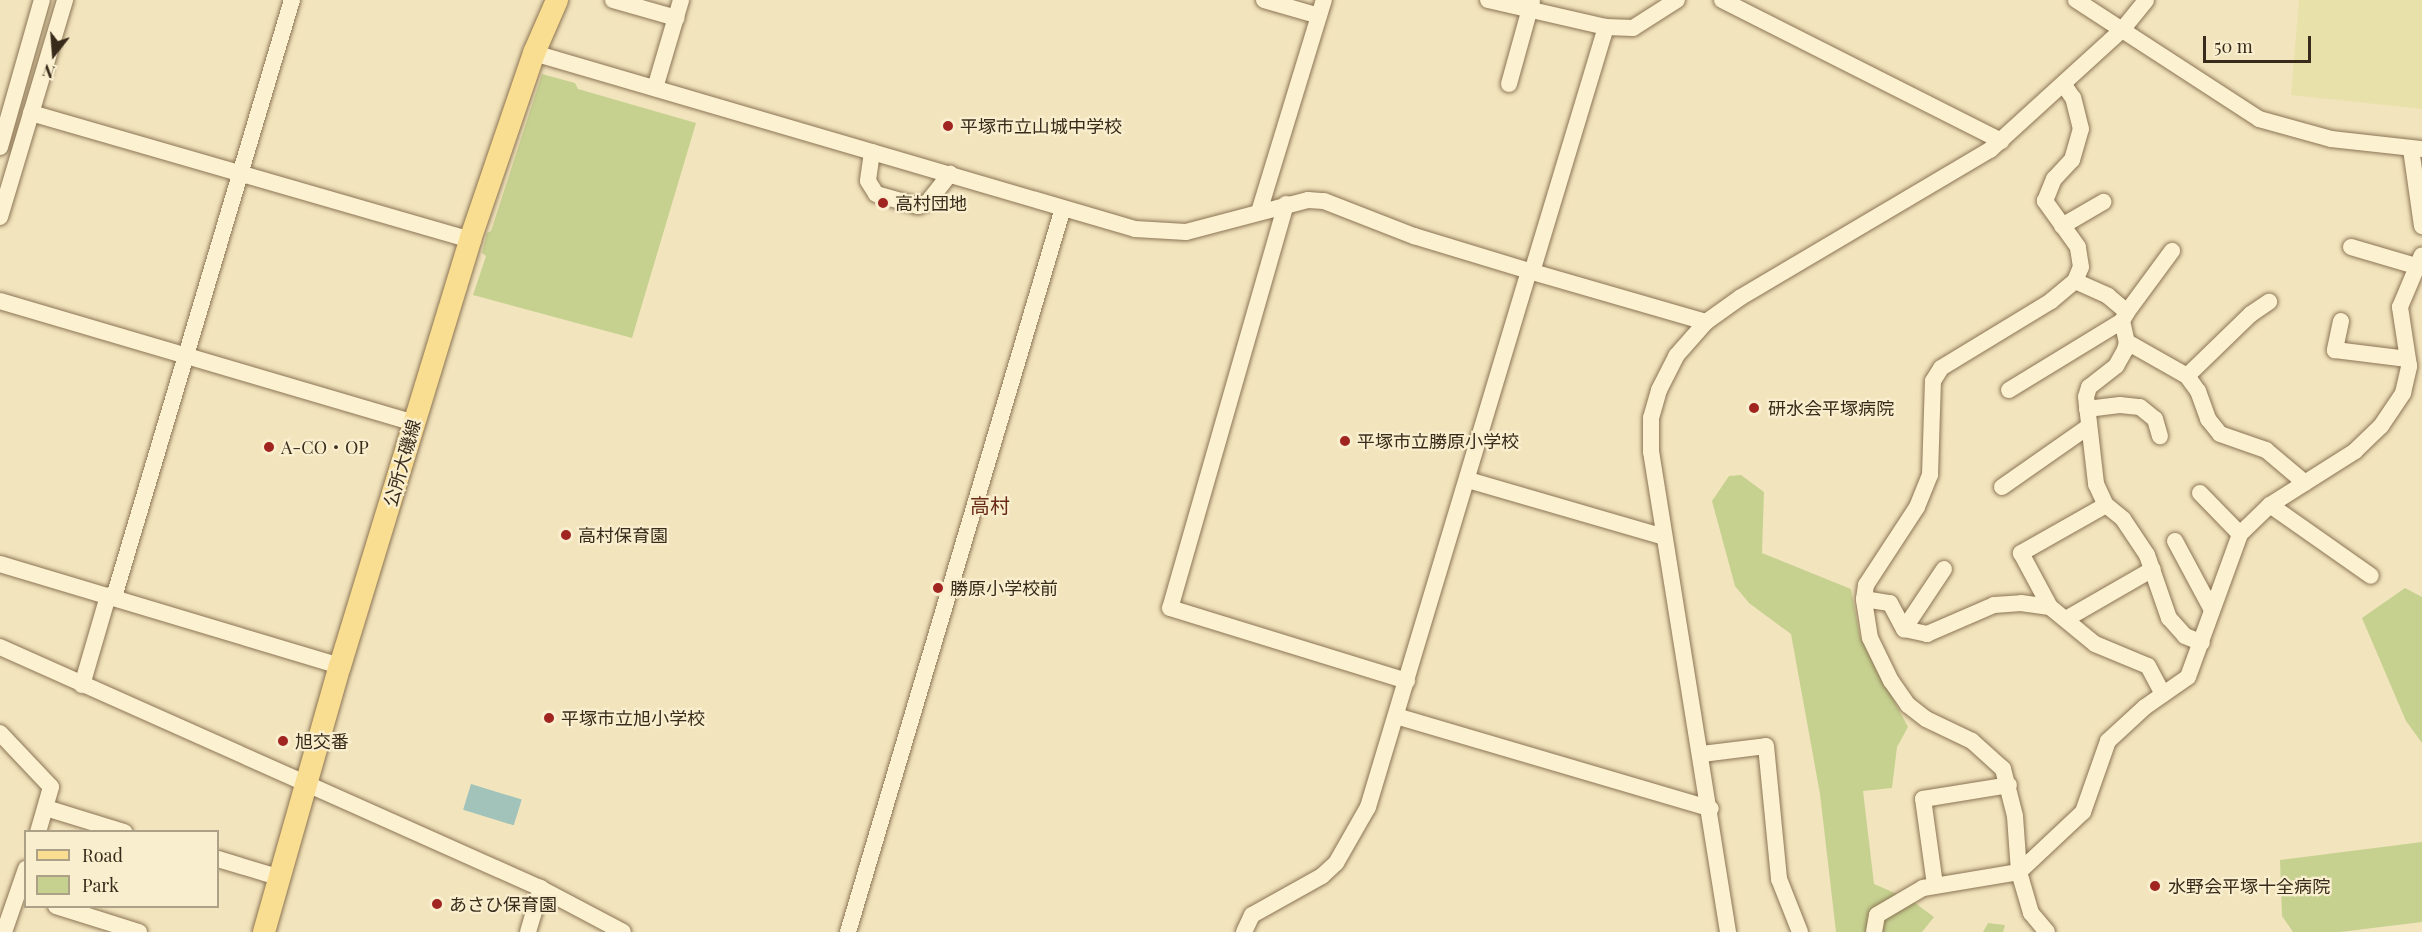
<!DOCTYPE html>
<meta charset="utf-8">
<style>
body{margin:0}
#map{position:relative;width:2422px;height:932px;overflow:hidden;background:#f2e4bd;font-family:"Playfair Display","Noto Sans JP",serif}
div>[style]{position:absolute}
.farmland>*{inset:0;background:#e8e1aa}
.green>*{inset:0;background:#c6d190}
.water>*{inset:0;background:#a1c3ba;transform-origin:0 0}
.roads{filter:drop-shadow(0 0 2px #8b7454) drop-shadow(0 0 2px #8b7454)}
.minor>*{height:16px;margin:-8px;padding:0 8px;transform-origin:8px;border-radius:8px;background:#fcf1d1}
.major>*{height:22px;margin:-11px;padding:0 11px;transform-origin:11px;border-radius:11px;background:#f9dd90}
.dots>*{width:16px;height:16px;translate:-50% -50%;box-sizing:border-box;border:3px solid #f9eecd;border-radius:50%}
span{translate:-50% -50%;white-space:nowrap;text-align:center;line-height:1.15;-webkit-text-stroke:4.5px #f9eecd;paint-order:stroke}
.poi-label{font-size:18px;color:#392b1b}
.left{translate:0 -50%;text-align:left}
.street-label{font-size:18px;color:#392b1b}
.neighbourhood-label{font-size:20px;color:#6a2b16}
.legend{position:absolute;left:24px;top:830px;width:195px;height:78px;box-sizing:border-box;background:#f9eecd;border:2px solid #aca086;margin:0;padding:8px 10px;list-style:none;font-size:18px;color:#392b1b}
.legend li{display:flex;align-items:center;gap:12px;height:30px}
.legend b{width:30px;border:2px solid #aca086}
.north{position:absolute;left:24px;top:24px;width:60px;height:60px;-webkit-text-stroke:4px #f9eecd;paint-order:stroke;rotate:197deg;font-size:16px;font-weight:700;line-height:24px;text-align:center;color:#392b1b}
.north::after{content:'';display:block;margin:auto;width:21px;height:27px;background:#392b1b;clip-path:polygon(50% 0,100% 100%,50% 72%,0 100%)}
.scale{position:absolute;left:2203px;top:36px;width:108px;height:27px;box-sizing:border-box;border:3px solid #392b1b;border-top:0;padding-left:8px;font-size:18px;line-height:21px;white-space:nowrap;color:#392b1b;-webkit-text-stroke:4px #f9eecd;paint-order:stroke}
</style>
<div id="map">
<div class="farmland">
<div style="clip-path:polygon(2299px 0,2422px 0,2422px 109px,2291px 95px)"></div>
</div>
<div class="green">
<div style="clip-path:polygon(542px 74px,575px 83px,578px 89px,696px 123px,632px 338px,473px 295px,486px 256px,482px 253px,487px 233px,491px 231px)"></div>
<div style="clip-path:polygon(1741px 475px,1764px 492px,1762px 553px,1851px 589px,1860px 637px,1908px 727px,1897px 747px,1892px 788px,1863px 791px,1874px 884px,1911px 900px,1934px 917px,1922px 932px,1836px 932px,1820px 794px,1791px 634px,1749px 603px,1735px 586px,1712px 501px,1729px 476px)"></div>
<div style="clip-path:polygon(2405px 588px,2422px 597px,2422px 743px,2406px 721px,2362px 618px)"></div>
<div style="clip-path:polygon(2422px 842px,2422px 922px,2340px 932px,2293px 932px,2282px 916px,2280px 860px)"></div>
<div style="clip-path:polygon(1988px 923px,2005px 925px,2003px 932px,1983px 932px)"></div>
</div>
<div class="water">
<div style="left:471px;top:784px;width:53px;height:27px;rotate:17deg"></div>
</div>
<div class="roads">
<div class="minor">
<div style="left:613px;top:0;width:66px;rotate:15.9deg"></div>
<div style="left:1264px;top:0;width:57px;rotate:16.2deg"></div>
<div style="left:1488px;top:0;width:121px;rotate:12.9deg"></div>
<div style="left:1606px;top:27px;width:27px;rotate:2deg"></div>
<div style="left:1633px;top:28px;width:52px;rotate:-32.5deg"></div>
<div style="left:1722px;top:0;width:313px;rotate:26.8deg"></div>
<div style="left:2076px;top:0;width:218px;rotate:33deg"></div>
<div style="left:2259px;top:119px;width:75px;rotate:15.5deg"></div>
<div style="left:2331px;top:139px;width:92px;rotate:6.3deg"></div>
<div style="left:534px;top:53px;width:626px;rotate:16.32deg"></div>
<div style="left:1135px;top:229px;width:51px;rotate:3.4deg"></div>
<div style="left:1186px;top:232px;width:126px;rotate:-14.7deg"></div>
<div style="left:1308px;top:200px;width:16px;rotate:4deg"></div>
<div style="left:1324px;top:201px;width:97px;rotate:21.3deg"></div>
<div style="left:1414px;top:236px;width:120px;rotate:16.9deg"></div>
<div style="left:1529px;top:271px;width:560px;rotate:106.72deg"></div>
<div style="left:1368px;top:807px;width:64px;rotate:119.7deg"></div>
<div style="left:1336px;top:863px;width:19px;rotate:137deg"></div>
<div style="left:1322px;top:876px;width:80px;rotate:150.9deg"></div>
<div style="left:1252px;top:915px;width:19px;rotate:115deg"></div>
<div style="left:1509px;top:84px;width:86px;rotate:-74.5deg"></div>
<div style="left:655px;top:88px;width:92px;rotate:-73.5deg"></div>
<div style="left:31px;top:113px;width:457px;rotate:16.1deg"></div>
<div style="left:0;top:147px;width:153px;rotate:-74.1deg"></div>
<div style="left:2411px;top:149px;width:78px;rotate:81.9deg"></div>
<div style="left:872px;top:152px;width:29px;rotate:98deg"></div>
<div style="left:868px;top:181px;width:15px;rotate:58deg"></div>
<div style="left:876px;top:194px;width:44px;rotate:15.9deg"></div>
<div style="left:918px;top:206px;width:11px;rotate:-22deg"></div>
<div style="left:928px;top:202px;width:36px;rotate:-52deg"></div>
<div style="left:1286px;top:204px;width:420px;rotate:106deg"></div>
<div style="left:1170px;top:608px;width:248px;rotate:17.1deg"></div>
<div style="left:1259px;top:212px;width:222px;rotate:-73deg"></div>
<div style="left:0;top:217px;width:227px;rotate:-73.3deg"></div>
<div style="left:2062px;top:226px;width:48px;rotate:-30.3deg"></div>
<div style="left:2351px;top:247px;width:71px;rotate:16.4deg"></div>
<div style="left:1529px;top:271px;width:184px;rotate:16.1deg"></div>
<div style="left:1532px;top:272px;width:256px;rotate:-73.2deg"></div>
<div style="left:2075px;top:281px;width:36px;rotate:24deg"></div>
<div style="left:2108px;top:296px;width:25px;rotate:40deg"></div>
<div style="left:2127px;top:312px;width:10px;rotate:119deg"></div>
<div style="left:2122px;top:321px;width:22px;rotate:77deg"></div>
<div style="left:2127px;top:342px;width:8px;rotate:104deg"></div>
<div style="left:2125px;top:350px;width:18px;rotate:119deg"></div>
<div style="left:2116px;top:366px;width:34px;rotate:142deg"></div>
<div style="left:2089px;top:387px;width:10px;rotate:107deg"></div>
<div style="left:2086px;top:397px;width:88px;rotate:83.4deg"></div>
<div style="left:2096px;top:484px;width:23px;rotate:65deg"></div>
<div style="left:2106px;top:505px;width:22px;rotate:39deg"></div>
<div style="left:2123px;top:519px;width:43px;rotate:56.3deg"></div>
<div style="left:2147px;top:555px;width:67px;rotate:70.8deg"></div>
<div style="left:2169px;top:618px;width:24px;rotate:48deg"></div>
<div style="left:2185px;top:636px;width:18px;rotate:22deg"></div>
<div style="left:0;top:301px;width:432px;rotate:16.4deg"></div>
<div style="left:2127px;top:312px;width:76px;rotate:-53.6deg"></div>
<div style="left:2341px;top:321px;width:30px;rotate:102deg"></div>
<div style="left:2335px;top:350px;width:73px;rotate:7.1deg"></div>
<div style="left:2127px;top:342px;width:69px;rotate:29.5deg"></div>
<div style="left:2187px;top:376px;width:19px;rotate:54deg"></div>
<div style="left:2198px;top:391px;width:30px;rotate:70deg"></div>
<div style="left:2208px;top:419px;width:19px;rotate:51deg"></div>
<div style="left:2220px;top:434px;width:49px;rotate:19.2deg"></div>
<div style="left:2266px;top:450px;width:51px;rotate:40.2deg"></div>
<div style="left:2187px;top:376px;width:89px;rotate:-44.1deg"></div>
<div style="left:2251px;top:314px;width:22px;rotate:-34deg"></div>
<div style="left:2009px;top:390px;width:132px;rotate:-31.4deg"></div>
<div style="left:2087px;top:409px;width:33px;rotate:-7deg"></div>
<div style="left:2120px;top:405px;width:20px;rotate:6deg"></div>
<div style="left:2140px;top:407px;width:19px;rotate:39deg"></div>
<div style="left:2155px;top:419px;width:18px;rotate:74deg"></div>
<div style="left:1468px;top:480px;width:204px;rotate:16.2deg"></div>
<div style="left:2002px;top:487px;width:106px;rotate:-35deg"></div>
<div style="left:2200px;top:493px;width:57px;rotate:45.7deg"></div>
<div style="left:2106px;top:505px;width:98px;rotate:150.5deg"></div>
<div style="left:2021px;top:553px;width:61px;rotate:61.8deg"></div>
<div style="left:2050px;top:607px;width:58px;rotate:39.4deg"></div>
<div style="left:2095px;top:644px;width:57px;rotate:22.5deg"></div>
<div style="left:2148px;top:666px;width:32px;rotate:62deg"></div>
<div style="left:2270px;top:505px;width:123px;rotate:35.1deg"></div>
<div style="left:2175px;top:541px;width:78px;rotate:61.8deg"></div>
<div style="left:0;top:564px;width:355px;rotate:16.7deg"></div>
<div style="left:114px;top:597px;width:623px;rotate:-73.4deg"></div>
<div style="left:1864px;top:599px;width:26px;rotate:9deg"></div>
<div style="left:1890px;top:603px;width:30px;rotate:62deg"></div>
<div style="left:1904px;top:629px;width:24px;rotate:12deg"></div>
<div style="left:1927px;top:634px;width:73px;rotate:-23.4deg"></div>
<div style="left:1994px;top:605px;width:27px;rotate:-4deg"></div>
<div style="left:2021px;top:603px;width:29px;rotate:8deg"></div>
<div style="left:2066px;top:619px;width:100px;rotate:-29.9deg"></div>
<div style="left:1904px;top:629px;width:72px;rotate:-56.3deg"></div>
<div style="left:0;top:647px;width:589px;rotate:24.04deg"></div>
<div style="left:538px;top:887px;width:96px;rotate:27.9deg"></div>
<div style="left:82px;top:685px;width:93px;rotate:-73.7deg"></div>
<div style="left:1396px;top:716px;width:328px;rotate:16.4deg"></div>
<div style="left:0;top:733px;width:74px;rotate:46.6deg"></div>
<div style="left:51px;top:787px;width:47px;rotate:106.1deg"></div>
<div style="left:1702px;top:754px;width:64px;rotate:-7.1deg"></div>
<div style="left:1766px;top:746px;width:134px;rotate:84.4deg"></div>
<div style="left:1779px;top:879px;width:57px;rotate:68.4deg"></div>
<div style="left:46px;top:808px;width:82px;rotate:17.1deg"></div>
<div style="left:218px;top:859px;width:66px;rotate:16.8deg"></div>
<div style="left:1935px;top:885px;width:87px;rotate:-97.9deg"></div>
<div style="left:1923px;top:799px;width:87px;rotate:-9.2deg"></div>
<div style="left:56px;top:906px;width:87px;rotate:17.4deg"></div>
<div style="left:4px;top:932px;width:67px;rotate:-70.8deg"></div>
<div style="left:528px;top:932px;width:46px;rotate:-73.5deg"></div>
<div style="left:848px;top:932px;width:755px;rotate:-73.46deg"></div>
<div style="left:1728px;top:932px;width:486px;rotate:-99.1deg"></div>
<div style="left:1651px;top:452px;width:34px;rotate:-90deg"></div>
<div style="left:1651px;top:418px;width:29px;rotate:-74deg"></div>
<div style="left:1659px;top:390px;width:38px;rotate:-63deg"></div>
<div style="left:1676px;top:356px;width:45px;rotate:-48.6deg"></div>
<div style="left:1706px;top:322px;width:43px;rotate:-35.5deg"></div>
<div style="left:1741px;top:297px;width:289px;rotate:-30.6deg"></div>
<div style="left:1990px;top:150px;width:178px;rotate:-42.3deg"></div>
<div style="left:2122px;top:30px;width:38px;rotate:-51deg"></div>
<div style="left:1874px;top:932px;width:17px;rotate:-80deg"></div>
<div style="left:1877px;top:915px;width:53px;rotate:-30.4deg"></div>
<div style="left:1923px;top:888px;width:97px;rotate:-9.5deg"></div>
<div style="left:2019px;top:872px;width:88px;rotate:-43.2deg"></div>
<div style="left:2083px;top:812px;width:75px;rotate:-70.6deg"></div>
<div style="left:2108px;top:741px;width:50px;rotate:-42.6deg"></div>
<div style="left:2145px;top:707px;width:52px;rotate:-34.9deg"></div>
<div style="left:2188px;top:677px;width:152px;rotate:-70deg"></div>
<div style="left:2240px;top:534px;width:42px;rotate:-44deg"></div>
<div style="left:2270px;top:505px;width:101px;rotate:-32.4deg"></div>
<div style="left:2355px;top:451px;width:36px;rotate:-44deg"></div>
<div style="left:2381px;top:426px;width:40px;rotate:-56deg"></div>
<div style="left:2403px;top:393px;width:28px;rotate:-77deg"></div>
<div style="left:2409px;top:366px;width:60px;rotate:-98.7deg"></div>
<div style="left:2400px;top:307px;width:56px;rotate:-67.1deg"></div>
<div style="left:2047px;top:932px;width:25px;rotate:-130deg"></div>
<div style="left:2031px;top:913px;width:43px;rotate:-106.3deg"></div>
<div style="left:2019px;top:872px;width:56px;rotate:-94.1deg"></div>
<div style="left:2015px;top:816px;width:49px;rotate:-104.3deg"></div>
<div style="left:2003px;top:769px;width:42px;rotate:-137.9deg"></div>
<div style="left:1972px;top:741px;width:51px;rotate:-154.4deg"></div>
<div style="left:1926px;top:719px;width:23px;rotate:-142deg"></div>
<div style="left:1908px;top:705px;width:29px;rotate:-125deg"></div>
<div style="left:1891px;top:681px;width:48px;rotate:-116deg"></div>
<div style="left:1870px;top:638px;width:39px;rotate:-99deg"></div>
<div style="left:1864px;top:599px;width:14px;rotate:-82deg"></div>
<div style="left:1866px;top:585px;width:93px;rotate:-56.8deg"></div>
<div style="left:1917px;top:507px;width:35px;rotate:-68deg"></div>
<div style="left:1930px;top:475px;width:94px;rotate:-88.2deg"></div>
<div style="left:1933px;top:381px;width:15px;rotate:-58deg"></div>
<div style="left:1941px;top:368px;width:129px;rotate:-31.3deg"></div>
<div style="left:2051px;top:301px;width:31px;rotate:-40deg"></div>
<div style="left:2075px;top:281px;width:15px;rotate:-67deg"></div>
<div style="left:2081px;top:267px;width:20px;rotate:-99deg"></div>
<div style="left:2078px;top:247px;width:57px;rotate:-125.7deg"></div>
<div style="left:2045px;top:201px;width:24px;rotate:-68deg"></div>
<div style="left:2054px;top:179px;width:26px;rotate:-47deg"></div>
<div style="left:2072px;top:160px;width:32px;rotate:-74deg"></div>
<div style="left:2081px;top:129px;width:32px;rotate:-104deg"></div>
<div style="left:2073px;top:98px;width:16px;rotate:-125deg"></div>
</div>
<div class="major">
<div style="left:264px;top:932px;width:277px;rotate:-74.1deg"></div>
<div style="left:340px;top:666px;width:445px;rotate:-73deg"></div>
<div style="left:470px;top:240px;width:198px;rotate:-71.1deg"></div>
<div style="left:534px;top:53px;width:58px;rotate:-66.5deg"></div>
</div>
</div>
<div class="dots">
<div style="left:948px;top:126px;background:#a0241f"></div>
<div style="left:883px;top:203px;background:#a0241f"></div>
<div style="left:1754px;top:408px;background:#a0241f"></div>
<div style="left:1345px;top:441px;background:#a0241f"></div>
<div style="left:269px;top:447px;background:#a0241f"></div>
<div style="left:566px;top:535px;background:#a0241f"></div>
<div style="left:938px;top:588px;background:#a0241f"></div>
<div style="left:549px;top:718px;background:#a0241f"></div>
<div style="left:283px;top:741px;background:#a0241f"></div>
<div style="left:2155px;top:886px;background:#a0241f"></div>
<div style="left:437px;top:904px;background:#a0241f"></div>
</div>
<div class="poi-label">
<span class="left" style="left:960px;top:126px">平塚市立山城中学校</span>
<span class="left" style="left:895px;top:203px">高村団地</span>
<span class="left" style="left:1768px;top:408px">研水会平塚病院</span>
<span class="left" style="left:1357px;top:441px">平塚市立勝原小学校</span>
<span class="left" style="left:281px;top:447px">A-CO・OP</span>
<span class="left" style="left:578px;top:535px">高村保育園</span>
<span class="left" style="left:950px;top:588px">勝原小学校前</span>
<span class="left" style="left:561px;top:718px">平塚市立旭小学校</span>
<span class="left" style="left:295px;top:741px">旭交番</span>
<span class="left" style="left:2168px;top:886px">水野会平塚十全病院</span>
<span class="left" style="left:449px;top:904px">あさひ保育園</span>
</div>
<div class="street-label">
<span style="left:402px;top:463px;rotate:-74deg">公所大磯線</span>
</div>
<div class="neighbourhood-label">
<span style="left:990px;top:504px">高村</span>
</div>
<ul class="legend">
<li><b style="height:8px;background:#f9dd90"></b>Road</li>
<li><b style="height:16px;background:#c6d190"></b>Park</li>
</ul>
<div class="north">N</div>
<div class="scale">50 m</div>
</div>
